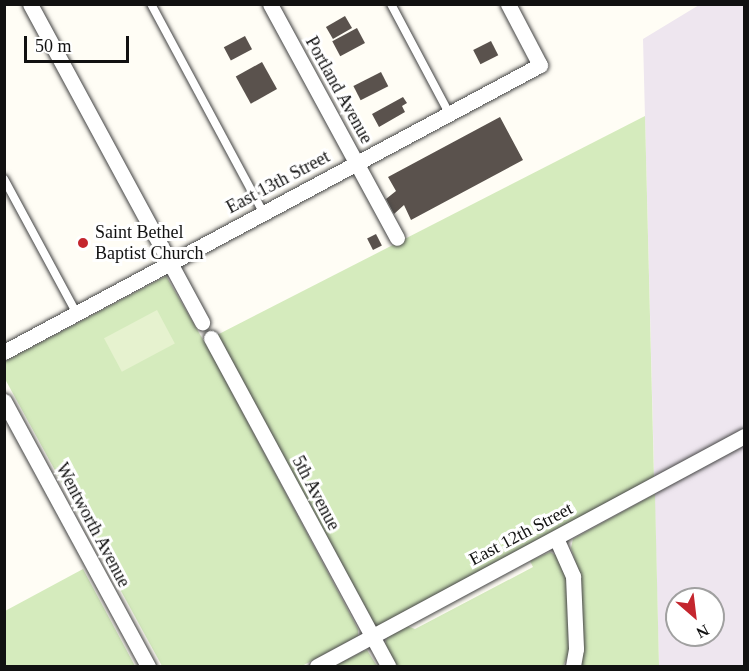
<!DOCTYPE html>
<style>
body{margin:0}
#map{position:relative;width:749px;height:671px;overflow:hidden;background:#fffdf5;font-family:Georgia,serif}
div>[style]{position:absolute}
.industrial>*{inset:0;background:#eee6ef}
.green>*{inset:0;background:#d5ebbd}
.pitch>*{inset:0;background:#e6f2cf;transform-origin:0 0}
.building>*{inset:0;background:#5a524d;transform-origin:0 0}
.roads{filter:drop-shadow(0 0 2px #444) drop-shadow(0 0 2px #444)}
.lane>*{height:8px;margin:-4px;padding:0 4px;transform-origin:4px;border-radius:4px;background:#fff}
.street>*{height:15px;margin:-7.5px;padding:0 7.5px;transform-origin:7.5px;border-radius:7.5px;background:#fff}
.dots>*{width:16px;height:16px;translate:-50% -50%;box-sizing:border-box;border:3px solid #fff;border-radius:50%}
span{translate:-50% -50%;white-space:nowrap;text-align:center;line-height:1.15;-webkit-text-stroke:6px #fff;paint-order:stroke}
.street-label{font-size:18px;color:#111}
.poi-label{font-size:18px;color:#111}
.left{translate:0 -50%;text-align:left}
.frame{position:absolute;inset:0;border:6px solid #111;pointer-events:none}
.north{position:absolute;left:665px;top:587px;width:60px;height:60px;box-sizing:border-box;background:#fff;border:2px solid #a0a0a0;border-radius:50%;rotate:152deg;font-size:16px;font-weight:700;line-height:24px;text-align:center;color:#111}
.north::after{content:'';display:block;margin:auto;width:21px;height:27px;background:#c4262e;clip-path:polygon(50% 0,100% 100%,50% 72%,0 100%)}
.scale{position:absolute;left:24px;top:36px;width:105px;height:27px;box-sizing:border-box;border:3px solid #111;border-top:0;padding-left:8px;font-size:18px;line-height:21px;white-space:nowrap;color:#111;-webkit-text-stroke:4px #fff;paint-order:stroke}
</style>
<div id="map">
<div class="industrial">
<div style="clip-path:polygon(evenodd,699px 5px,744px 5px,744px 666px,659px 666px,643px 39px,699px 5px,677px 599px,713px 599px,713px 635px,677px 635px,677px 599px)"></div>
</div>
<div class="green">
<div style="clip-path:polygon(645px 116px,654px 478px,376px 627px,217px 335px)"></div>
<div style="clip-path:polygon(166px 276px,212px 355px,358px 629px,358px 636px,302px 666px,162px 666px,5px 379px,4px 362px)"></div>
<div style="clip-path:polygon(655px 494px,659px 666px,582px 666px,581px 578px,571px 548px,573px 539px)"></div>
<div style="clip-path:polygon(550px 552px,557px 556px,566px 578px,569px 653px,563px 666px,396px 666px,385px 645px,387px 637px,407px 626px,415px 629px,533px 567px,530px 561px)"></div>
<div style="clip-path:polygon(83px 569px,135px 666px,5px 666px,5px 611px)"></div>
<div style="clip-path:polygon(367px 650px,377px 666px,334px 666px,364px 651px)"></div>
</div>
<div class="pitch">
<div style="left:157px;top:310px;width:38px;height:60px;rotate:62deg"></div>
</div>
<div class="building">
<div style="left:345px;top:16px;width:14px;height:22px;rotate:60deg"></div>
<div style="left:357px;top:28px;width:17px;height:28px;rotate:62deg"></div>
<div style="left:245px;top:36px;width:15px;height:24px;rotate:62deg"></div>
<div style="left:491px;top:41px;width:16px;height:20px;rotate:63deg"></div>
<div style="left:262px;top:62px;width:31px;height:30px;rotate:61deg"></div>
<div style="left:381px;top:72px;width:16px;height:31px;rotate:63deg"></div>
<div style="clip-path:polygon(403px 97px,407px 103px,402px 106px,405px 112px,379px 127px,372px 114px)"></div>
<div style="clip-path:polygon(500px 117px,523px 160px,411px 220px,404px 205px,394px 214px,386px 199px,396px 191px,388px 177px)"></div>
<div style="left:376px;top:234px;width:13px;height:10px;rotate:63deg"></div>
</div>
<div class="roads">
<div class="lane">
<div style="left:151px;top:4px;width:236px;rotate:61.7deg"></div>
<div style="left:391px;top:4px;width:123px;rotate:62deg"></div>
<div style="left:4px;top:179px;width:153px;rotate:61.6deg"></div>
</div>
<div class="street">
<div style="left:30px;top:4px;width:362px;rotate:61.6deg"></div>
<div style="left:270px;top:4px;width:266px;rotate:61.5deg"></div>
<div style="left:211px;top:338px;width:373px;rotate:61.6deg"></div>
<div style="left:4px;top:352px;width:608px;rotate:-28.17deg"></div>
<div style="left:540px;top:65px;width:69px;rotate:-117.7deg"></div>
<div style="left:4px;top:401px;width:302px;rotate:61.5deg"></div>
<div style="left:556px;top:538px;width:42px;rotate:65.9deg"></div>
<div style="left:573px;top:576px;width:73px;rotate:87.6deg"></div>
<div style="left:576px;top:649px;width:17px;rotate:100deg"></div>
<div style="left:317px;top:666px;width:485px;rotate:-28.3deg"></div>
</div>
</div>
<div class="dots">
<div style="left:83px;top:243px;background:#c4262e"></div>
</div>
<div class="street-label">
<span style="left:339px;top:90px;rotate:61deg">Portland Avenue</span>
<span style="left:278px;top:182px;rotate:-28deg">East 13th Street</span>
<span style="left:316px;top:493px;rotate:62deg">5th Avenue</span>
<span style="left:93px;top:525px;rotate:62deg">Wentworth Avenue</span>
<span style="left:521px;top:534px;rotate:-28deg">East 12th Street</span>
</div>
<div class="poi-label">
<span class="left" style="left:95px;top:243px">Saint Bethel<br>Baptist Church</span>
</div>
<div class="frame"></div>
<div class="north">N</div>
<div class="scale">50 m</div>
</div>
